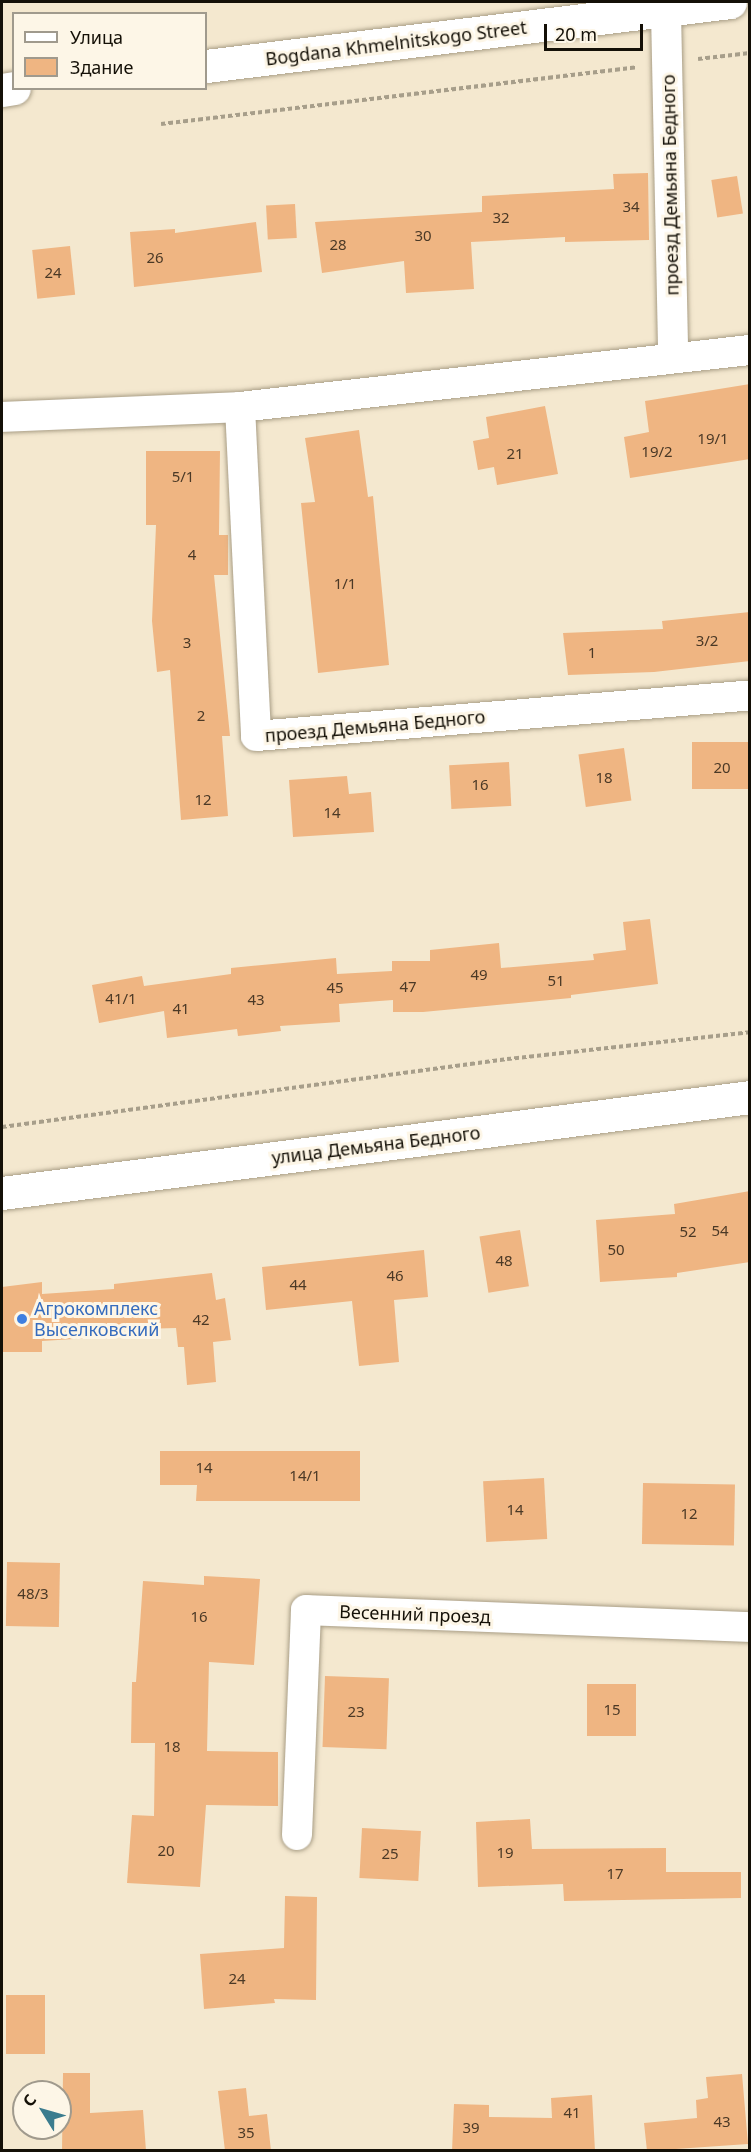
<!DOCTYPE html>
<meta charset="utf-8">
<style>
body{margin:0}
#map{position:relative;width:751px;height:2152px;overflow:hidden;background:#f4e8cf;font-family:"Noto Sans",sans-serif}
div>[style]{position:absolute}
.building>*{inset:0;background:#efb582;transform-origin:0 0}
.path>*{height:4px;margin-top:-2px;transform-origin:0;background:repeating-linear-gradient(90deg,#a79e8a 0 4.5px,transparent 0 7.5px)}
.roads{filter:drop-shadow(0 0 2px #a99e86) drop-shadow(0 0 2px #a99e86)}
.street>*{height:30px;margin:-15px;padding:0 15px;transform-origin:15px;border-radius:15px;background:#fff}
.secondary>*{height:33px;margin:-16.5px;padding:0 16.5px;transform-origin:16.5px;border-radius:16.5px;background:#fff}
.dots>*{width:16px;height:16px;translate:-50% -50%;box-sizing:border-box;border:3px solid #fdf6e7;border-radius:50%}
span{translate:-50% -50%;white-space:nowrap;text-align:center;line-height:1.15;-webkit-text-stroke:6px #fdf6e7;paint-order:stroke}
.number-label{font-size:15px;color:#4b3926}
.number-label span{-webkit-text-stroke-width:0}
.street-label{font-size:18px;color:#141007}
.shop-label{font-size:18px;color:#366cbe}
.left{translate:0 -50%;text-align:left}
.frame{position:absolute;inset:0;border:3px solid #141007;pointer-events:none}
.legend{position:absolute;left:12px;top:12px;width:195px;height:78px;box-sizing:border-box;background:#fdf6e7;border:2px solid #a09a8d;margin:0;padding:8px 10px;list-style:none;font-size:18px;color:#141007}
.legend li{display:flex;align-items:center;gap:12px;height:30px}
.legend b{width:30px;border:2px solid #a09a8d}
.north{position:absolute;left:12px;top:2080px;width:60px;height:60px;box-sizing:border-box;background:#fdf6e7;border:2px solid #a09a8d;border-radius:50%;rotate:307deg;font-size:16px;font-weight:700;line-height:24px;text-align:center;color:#141007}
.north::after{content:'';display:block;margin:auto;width:21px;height:27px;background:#3b7c8e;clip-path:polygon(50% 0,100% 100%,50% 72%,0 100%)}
.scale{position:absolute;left:544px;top:24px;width:99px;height:27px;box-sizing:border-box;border:3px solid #141007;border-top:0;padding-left:8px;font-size:18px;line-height:21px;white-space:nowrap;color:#141007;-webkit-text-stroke:4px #fdf6e7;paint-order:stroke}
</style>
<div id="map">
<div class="building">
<div style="clip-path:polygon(648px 173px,649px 240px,565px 242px,565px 237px,471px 242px,474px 289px,406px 293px,404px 261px,322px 273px,315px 222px,482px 212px,482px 196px,614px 189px,613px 174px)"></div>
<div style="left:737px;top:176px;width:38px;height:26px;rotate:81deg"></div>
<div style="left:295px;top:204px;width:34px;height:29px;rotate:87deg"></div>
<div style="clip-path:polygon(256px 222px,262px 272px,134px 287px,130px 232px,175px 229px,175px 233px)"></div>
<div style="left:70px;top:246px;width:49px;height:38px;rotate:84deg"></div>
<div style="clip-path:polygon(750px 384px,750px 459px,630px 478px,624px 437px,649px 432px,645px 401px)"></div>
<div style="clip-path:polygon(545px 406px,558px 474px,497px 485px,494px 467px,478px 470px,473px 441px,489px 438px,486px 417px)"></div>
<div style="clip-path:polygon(359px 430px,368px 497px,373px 496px,389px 665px,318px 673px,301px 503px,315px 502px,305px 438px)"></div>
<div style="clip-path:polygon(146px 451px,220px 451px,219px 535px,228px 535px,228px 575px,214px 575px,230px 736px,222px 736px,228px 816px,181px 820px,170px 670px,157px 672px,152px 621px,156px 525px,146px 525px)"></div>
<div style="clip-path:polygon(750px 612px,750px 661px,654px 672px,568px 675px,563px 633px,663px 629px,662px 621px)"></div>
<div style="left:750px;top:742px;width:47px;height:58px;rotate:90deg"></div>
<div style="left:624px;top:748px;width:53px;height:46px;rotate:82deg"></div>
<div style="left:509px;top:762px;width:44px;height:60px;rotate:87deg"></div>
<div style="clip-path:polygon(347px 776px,349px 794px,371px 792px,374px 832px,293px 837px,289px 780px)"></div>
<div style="clip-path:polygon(650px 919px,658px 984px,571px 995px,571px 998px,423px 1012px,393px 1012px,393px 1000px,339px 1004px,340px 1022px,280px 1026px,281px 1031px,238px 1036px,237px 1029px,167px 1038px,164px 1011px,99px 1023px,92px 985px,142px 976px,144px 986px,231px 974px,231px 968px,336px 958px,337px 974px,392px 971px,392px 961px,430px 961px,430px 950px,499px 943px,501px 968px,594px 960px,593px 954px,626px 950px,623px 922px)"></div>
<div style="clip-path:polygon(750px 1191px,750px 1262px,677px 1273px,677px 1277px,600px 1282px,596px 1220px,675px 1214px,674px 1204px)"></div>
<div style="left:520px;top:1230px;width:57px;height:41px;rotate:81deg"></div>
<div style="clip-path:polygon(424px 1250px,428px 1297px,394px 1300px,399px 1362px,359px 1366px,352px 1301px,266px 1310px,262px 1267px)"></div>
<div style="clip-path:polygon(212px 1273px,216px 1300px,225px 1298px,231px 1340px,213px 1342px,216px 1382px,187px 1385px,184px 1347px,178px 1347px,176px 1328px,104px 1330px,105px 1337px,42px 1341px,42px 1352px,2px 1352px,2px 1287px,42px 1282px,42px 1294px,114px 1289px,114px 1284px)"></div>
<div style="clip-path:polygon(160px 1451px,360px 1451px,360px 1501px,196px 1501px,197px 1485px,160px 1485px)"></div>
<div style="left:544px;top:1478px;width:61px;height:61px;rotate:87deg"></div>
<div style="left:643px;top:1483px;width:92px;height:61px;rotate:1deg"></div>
<div style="left:7px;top:1562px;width:53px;height:64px;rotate:1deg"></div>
<div style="clip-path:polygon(204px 1576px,260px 1579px,254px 1665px,209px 1662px,207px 1751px,278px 1752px,278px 1806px,206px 1805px,200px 1887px,127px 1883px,132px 1815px,154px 1816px,155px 1743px,131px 1743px,132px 1682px,136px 1682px,143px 1581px,204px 1585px)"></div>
<div style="left:325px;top:1676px;width:64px;height:71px;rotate:2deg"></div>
<div style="left:587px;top:1684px;width:49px;height:52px"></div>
<div style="clip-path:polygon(530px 1819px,532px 1849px,666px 1848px,666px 1872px,741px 1872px,741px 1898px,564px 1901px,563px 1884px,478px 1887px,476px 1822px)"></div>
<div style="left:362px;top:1828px;width:59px;height:50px;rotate:3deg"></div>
<div style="clip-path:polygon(285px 1896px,317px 1897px,316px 2000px,274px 1999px,275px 2003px,204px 2009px,200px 1954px,284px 1948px)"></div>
<div style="left:6px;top:1995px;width:39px;height:59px"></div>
<div style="clip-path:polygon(63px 2073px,90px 2073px,90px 2113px,143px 2110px,146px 2151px,62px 2151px)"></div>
<div style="clip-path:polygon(742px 2074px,748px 2144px,647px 2151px,644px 2123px,697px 2118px,696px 2100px,708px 2098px,706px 2077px)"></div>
<div style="clip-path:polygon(246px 2088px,249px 2116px,267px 2114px,271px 2151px,225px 2151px,218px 2091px)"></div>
<div style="clip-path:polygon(592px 2095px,595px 2151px,452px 2151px,454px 2104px,489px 2105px,489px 2117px,552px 2118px,551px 2098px)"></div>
</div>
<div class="path">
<div style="left:698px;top:59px;width:52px;rotate:-6.6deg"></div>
<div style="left:161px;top:124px;width:479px;rotate:-6.8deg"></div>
<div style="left:2px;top:1127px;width:510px;rotate:-7.67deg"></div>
<div style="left:507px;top:1059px;width:244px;rotate:-6.3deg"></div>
</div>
<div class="roads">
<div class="street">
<div style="left:666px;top:12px;width:346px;rotate:88.8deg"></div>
<div style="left:240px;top:407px;width:329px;rotate:87.2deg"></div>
<div style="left:256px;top:736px;width:496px;rotate:-4.7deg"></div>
<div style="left:2px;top:417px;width:238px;rotate:-2.4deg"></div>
<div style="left:240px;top:407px;width:513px;rotate:-6.38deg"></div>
<div style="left:297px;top:1835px;width:225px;rotate:-87.7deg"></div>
<div style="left:306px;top:1610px;width:444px;rotate:2.2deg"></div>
</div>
<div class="secondary">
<div style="left:206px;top:66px;width:528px;rotate:-6.96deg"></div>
<div style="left:2px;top:90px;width:12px;rotate:-9deg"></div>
<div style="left:2px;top:1193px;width:754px;rotate:-7.31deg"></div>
</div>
</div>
<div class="dots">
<div style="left:22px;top:1319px;background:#3f7fe0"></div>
</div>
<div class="number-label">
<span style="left:631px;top:207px">34</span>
<span style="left:501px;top:218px">32</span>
<span style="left:423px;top:236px">30</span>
<span style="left:338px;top:245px">28</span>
<span style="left:155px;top:258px">26</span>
<span style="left:53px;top:273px">24</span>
<span style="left:713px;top:439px">19/1</span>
<span style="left:657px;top:452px">19/2</span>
<span style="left:515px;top:454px">21</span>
<span style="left:183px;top:477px">5/1</span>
<span style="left:192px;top:555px">4</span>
<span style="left:345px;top:584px">1/1</span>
<span style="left:707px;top:641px">3/2</span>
<span style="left:187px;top:643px">3</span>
<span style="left:592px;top:653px">1</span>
<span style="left:201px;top:716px">2</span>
<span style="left:722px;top:768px">20</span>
<span style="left:604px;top:778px">18</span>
<span style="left:480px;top:785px">16</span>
<span style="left:203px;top:800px">12</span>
<span style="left:332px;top:813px">14</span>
<span style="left:479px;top:975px">49</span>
<span style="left:556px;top:981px">51</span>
<span style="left:408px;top:987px">47</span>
<span style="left:335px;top:988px">45</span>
<span style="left:121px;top:999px">41/1</span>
<span style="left:256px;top:1000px">43</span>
<span style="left:181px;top:1009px">41</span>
<span style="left:720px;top:1231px">54</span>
<span style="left:688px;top:1232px">52</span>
<span style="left:616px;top:1250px">50</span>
<span style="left:504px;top:1261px">48</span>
<span style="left:395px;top:1276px">46</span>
<span style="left:298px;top:1285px">44</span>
<span style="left:201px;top:1320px">42</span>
<span style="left:204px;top:1468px">14</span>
<span style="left:305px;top:1476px">14/1</span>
<span style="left:515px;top:1510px">14</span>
<span style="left:689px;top:1514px">12</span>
<span style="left:33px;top:1594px">48/3</span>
<span style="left:199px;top:1617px">16</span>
<span style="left:612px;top:1710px">15</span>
<span style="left:356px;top:1712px">23</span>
<span style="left:172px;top:1747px">18</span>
<span style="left:166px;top:1851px">20</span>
<span style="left:505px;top:1853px">19</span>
<span style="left:390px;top:1854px">25</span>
<span style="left:615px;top:1874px">17</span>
<span style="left:237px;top:1979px">24</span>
<span style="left:572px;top:2113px">41</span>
<span style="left:722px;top:2122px">43</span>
<span style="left:471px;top:2128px">39</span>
<span style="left:246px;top:2133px">35</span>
</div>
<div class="street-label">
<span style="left:396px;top:43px;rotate:-7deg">Bogdana Khmelnitskogo Street</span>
<span style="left:670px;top:185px;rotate:-91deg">проезд Демьяна Бедного</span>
<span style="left:375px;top:726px;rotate:-5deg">проезд Демьяна Бедного</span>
<span style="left:376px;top:1145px;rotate:-7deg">улица Демьяна Бедного</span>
<span style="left:415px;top:1614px;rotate:2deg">Весенний проезд</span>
</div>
<div class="shop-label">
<span class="left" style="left:34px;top:1319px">Агрокомплекс<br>Выселковский</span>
</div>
<div class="frame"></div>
<ul class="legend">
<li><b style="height:8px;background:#fff"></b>Улица</li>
<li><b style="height:16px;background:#efb582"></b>Здание</li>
</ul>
<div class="north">С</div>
<div class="scale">20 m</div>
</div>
